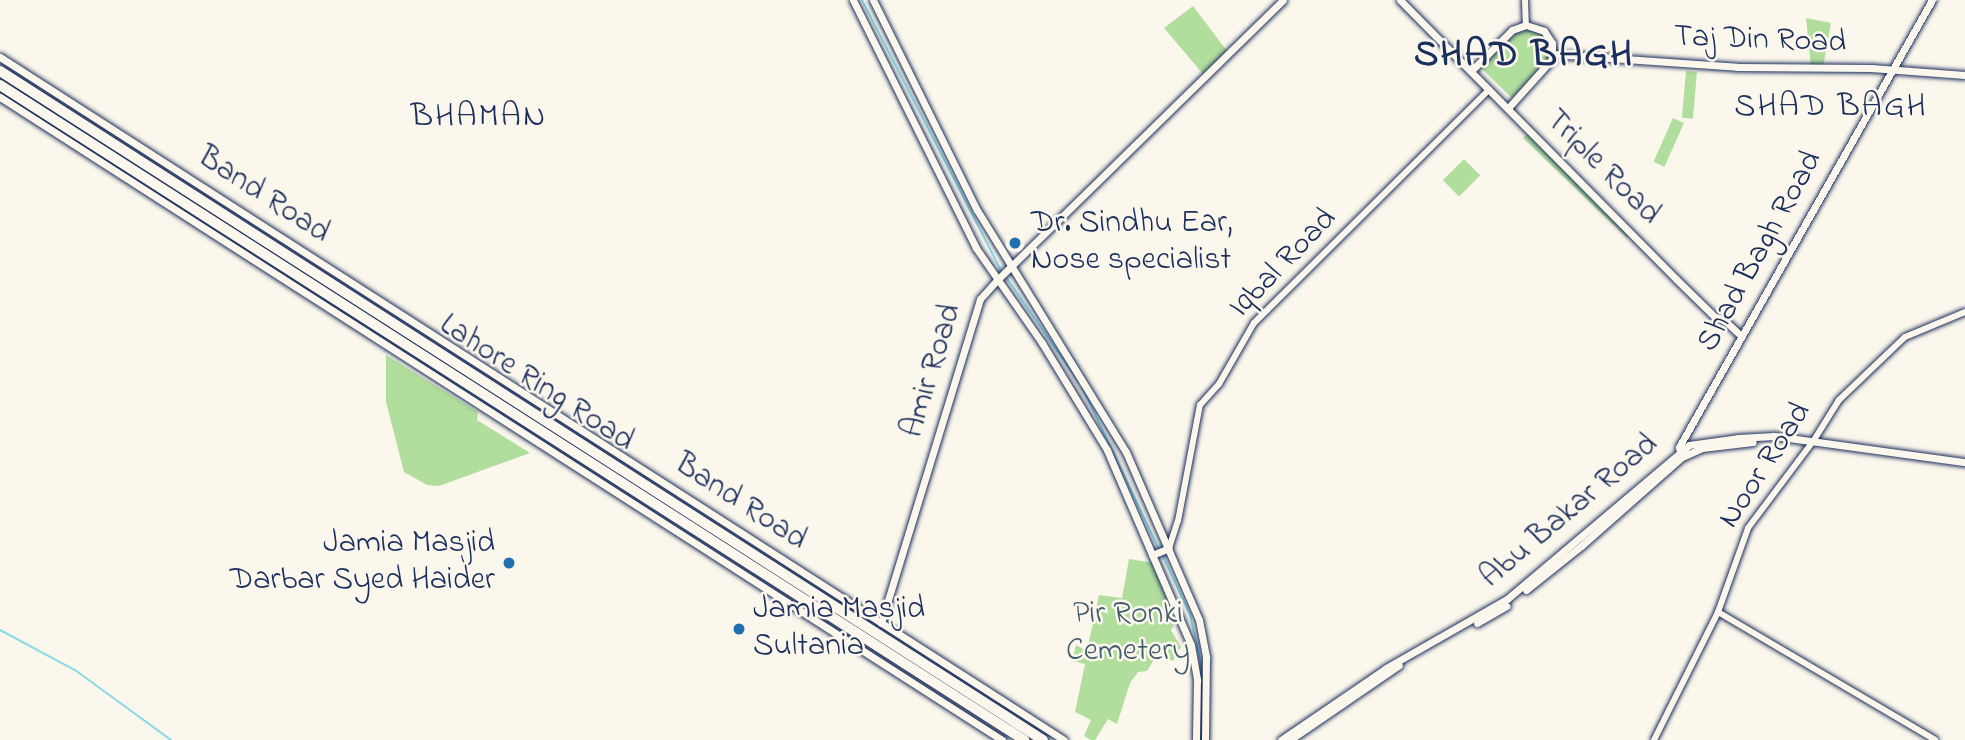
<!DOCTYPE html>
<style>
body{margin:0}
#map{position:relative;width:1965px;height:740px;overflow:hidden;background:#fbf7ec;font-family:"Indie Flower",sans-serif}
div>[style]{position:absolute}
.green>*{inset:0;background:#b1de9d;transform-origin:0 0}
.stream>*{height:2px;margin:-1px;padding:0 1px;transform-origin:1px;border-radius:1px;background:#8adae5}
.roads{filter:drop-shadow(0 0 2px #1b2f5e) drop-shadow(0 0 2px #1b2f5e)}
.tertiary>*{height:6px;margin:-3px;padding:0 3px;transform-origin:3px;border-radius:3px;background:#fbf7ec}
.secondary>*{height:7px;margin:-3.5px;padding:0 3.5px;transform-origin:3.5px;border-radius:3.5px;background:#fbf7ec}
.motorway>*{height:10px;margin:-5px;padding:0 5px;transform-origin:5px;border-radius:5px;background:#fbf7ec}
.dots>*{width:19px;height:19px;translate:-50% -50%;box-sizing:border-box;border:4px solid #fbf7ec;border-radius:50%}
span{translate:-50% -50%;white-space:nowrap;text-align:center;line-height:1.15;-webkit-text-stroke:5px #fbf7ec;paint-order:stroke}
.street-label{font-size:32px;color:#1b2f5e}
.poi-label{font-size:32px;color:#1b2f5e}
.left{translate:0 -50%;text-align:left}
.right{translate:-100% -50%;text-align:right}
.park-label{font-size:32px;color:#405b6e}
.neighbourhood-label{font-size:33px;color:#1b2f5e;letter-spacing:2px}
.district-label{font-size:38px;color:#1b2f5e;font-weight:700;letter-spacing:2px}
</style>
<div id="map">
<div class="green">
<div style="clip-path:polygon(1193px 6px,1227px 51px,1203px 74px,1164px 28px)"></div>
<div style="clip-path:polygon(1806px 18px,1831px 23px,1823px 67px,1811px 67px)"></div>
<div style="clip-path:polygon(1521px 29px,1529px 29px,1544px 36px,1550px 48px,1549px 59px,1512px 98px,1479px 66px)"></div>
<div style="left:1686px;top:71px;width:11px;height:47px;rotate:5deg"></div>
<div style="left:1673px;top:118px;width:12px;height:48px;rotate:24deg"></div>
<div style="clip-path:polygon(1527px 134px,1628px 235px,1627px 238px,1523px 138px)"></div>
<div style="left:1464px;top:159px;width:23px;height:30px;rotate:45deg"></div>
<div style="clip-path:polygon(386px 355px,478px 412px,477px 420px,530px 453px,439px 486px,427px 485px,404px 472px,386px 402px)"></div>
<div style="clip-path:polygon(1129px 559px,1155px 563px,1174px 604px,1166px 609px,1174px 625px,1171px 630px,1181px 647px,1173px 661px,1157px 655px,1147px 671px,1138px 672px,1130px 683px,1117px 724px,1108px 719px,1095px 740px,1091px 740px,1084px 736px,1091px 720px,1075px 712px,1085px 664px,1072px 661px,1076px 645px,1085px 650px,1088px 646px,1099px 595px,1122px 598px)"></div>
</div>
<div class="stream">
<div style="left:862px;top:0;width:304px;rotate:62.8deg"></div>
<div style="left:1006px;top:277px;width:128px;rotate:55.2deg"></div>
<div style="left:1082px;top:387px;width:179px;rotate:64.6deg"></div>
<div style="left:1162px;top:554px;width:67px;rotate:65.3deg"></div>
<div style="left:1190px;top:615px;width:49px;rotate:77.1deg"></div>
<div style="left:1201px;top:663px;width:77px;rotate:90.7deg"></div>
<div style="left:0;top:630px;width:85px;rotate:28.1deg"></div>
<div style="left:75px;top:670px;width:119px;rotate:36.1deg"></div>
</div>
<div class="roads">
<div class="tertiary">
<div style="left:1525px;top:0;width:25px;rotate:88deg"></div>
<div style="left:1169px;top:548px;width:28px;rotate:-72deg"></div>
<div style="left:1178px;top:521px;width:118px;rotate:-79.3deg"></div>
<div style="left:1200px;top:405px;width:28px;rotate:-48deg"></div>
<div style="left:1219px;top:384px;width:70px;rotate:-60.2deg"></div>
<div style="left:1254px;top:323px;width:331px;rotate:-44.8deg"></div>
<div style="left:1718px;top:612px;width:252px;rotate:30.5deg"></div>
<div style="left:1654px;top:740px;width:143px;rotate:-63.4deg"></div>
<div style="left:1718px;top:612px;width:89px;rotate:-70.3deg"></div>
<div style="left:1748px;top:528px;width:110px;rotate:-53.1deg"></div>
<div style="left:1814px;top:440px;width:47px;rotate:-58deg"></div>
<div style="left:1839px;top:400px;width:91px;rotate:-43.7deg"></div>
<div style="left:1905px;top:337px;width:65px;rotate:-22.6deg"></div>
</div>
<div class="secondary">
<div style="left:853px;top:0;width:277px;rotate:63.6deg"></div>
<div style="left:976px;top:248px;width:116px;rotate:55.2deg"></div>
<div style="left:1042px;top:343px;width:125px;rotate:58.7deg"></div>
<div style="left:1107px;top:450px;width:212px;rotate:66.7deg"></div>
<div style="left:1191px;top:645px;width:36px;rotate:80deg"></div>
<div style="left:1197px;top:680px;width:60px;rotate:91deg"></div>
<div style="left:873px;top:0;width:234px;rotate:63.7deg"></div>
<div style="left:977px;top:210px;width:284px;rotate:58.4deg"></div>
<div style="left:1126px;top:452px;width:183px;rotate:66.5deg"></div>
<div style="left:1199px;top:620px;width:38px;rotate:79deg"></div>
<div style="left:1206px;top:657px;width:83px;rotate:90.7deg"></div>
<div style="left:1400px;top:0;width:392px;rotate:45.3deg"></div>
<div style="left:1676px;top:279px;width:54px;rotate:44.3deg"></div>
<div style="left:1715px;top:317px;width:8px;rotate:14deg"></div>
<div style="left:1723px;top:319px;width:25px;rotate:43deg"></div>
<div style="left:1553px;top:54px;width:184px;rotate:4deg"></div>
<div style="left:1737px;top:67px;width:134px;rotate:0.4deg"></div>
<div style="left:1871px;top:68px;width:94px;rotate:4.3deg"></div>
<div style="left:0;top:57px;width:1264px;rotate:32.7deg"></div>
<div style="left:1471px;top:71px;width:58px;rotate:-45deg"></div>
<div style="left:1512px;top:30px;width:15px;rotate:-20deg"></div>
<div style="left:1526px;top:25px;width:19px;rotate:18deg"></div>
<div style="left:1544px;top:31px;width:14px;rotate:56deg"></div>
<div style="left:1552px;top:43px;width:16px;rotate:90deg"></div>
<div style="left:1552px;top:59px;width:66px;rotate:131.9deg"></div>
<div style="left:0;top:97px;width:1191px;rotate:32.69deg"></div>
<div style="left:1680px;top:453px;width:6px;rotate:-99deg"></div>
<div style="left:1679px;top:447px;width:514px;rotate:-60.49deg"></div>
<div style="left:1152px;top:555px;width:18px;rotate:-22deg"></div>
<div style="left:1526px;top:590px;width:70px;rotate:-38.7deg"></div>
<div style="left:1581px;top:546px;width:135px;rotate:-41.4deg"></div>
<div style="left:1682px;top:457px;width:22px;rotate:-24deg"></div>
<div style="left:1702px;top:448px;width:51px;rotate:-6.7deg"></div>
<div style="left:881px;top:623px;width:339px;rotate:-73deg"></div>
<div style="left:980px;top:299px;width:25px;rotate:-48deg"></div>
<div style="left:997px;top:280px;width:400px;rotate:-44.4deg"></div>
<div style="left:1477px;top:623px;width:34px;rotate:-30deg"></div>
<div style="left:1281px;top:740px;width:127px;rotate:-34.4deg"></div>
<div style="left:1386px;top:668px;width:139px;rotate:-29.7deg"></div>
<div style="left:1507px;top:599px;width:238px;rotate:-40.2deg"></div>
<div style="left:1689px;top:445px;width:49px;rotate:-8.1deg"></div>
<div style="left:1738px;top:438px;width:36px;rotate:-3deg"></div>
<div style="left:1774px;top:436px;width:193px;rotate:7.8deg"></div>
<div style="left:1290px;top:740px;width:132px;rotate:-34.5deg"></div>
</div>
<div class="motorway">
<div style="left:0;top:71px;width:1239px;rotate:32.68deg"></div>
<div style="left:0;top:85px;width:1216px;rotate:32.6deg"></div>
</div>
</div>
<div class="dots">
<div style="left:1015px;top:243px;background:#1f6fb2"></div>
<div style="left:509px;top:563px;background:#1f6fb2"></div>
<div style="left:739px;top:629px;background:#1f6fb2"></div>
</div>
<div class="street-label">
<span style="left:1760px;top:41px;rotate:2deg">Taj Din Road</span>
<span style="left:1602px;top:168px;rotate:45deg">Triple Road</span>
<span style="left:263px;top:196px;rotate:33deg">Band Road</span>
<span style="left:1761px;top:252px;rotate:-61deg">Shad Bagh Road</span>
<span style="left:1284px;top:264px;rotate:-46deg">Iqbal Road</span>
<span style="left:933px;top:371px;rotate:-73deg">Amir Road</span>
<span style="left:536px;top:384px;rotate:33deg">Lahore Ring Road</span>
<span style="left:1766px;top:466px;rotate:-57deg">Noor Road</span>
<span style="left:740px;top:503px;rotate:33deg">Band Road</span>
<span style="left:1570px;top:512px;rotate:-40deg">Abu Bakar Road</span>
</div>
<div class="poi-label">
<span class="left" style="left:1031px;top:243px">Dr. Sindhu Ear,<br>Nose specialist</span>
<span class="right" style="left:495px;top:563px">Jamia Masjid<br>Darbar Syed Haider</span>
<span class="left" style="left:753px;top:629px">Jamia Masjid<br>Sultania</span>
</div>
<div class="park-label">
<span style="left:1128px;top:634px">Pir Ronki<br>Cemetery</span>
</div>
<div class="neighbourhood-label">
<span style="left:1831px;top:108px">SHAD BAGH</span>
<span style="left:479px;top:118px">BHAMAN</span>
</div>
<div class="district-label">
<span style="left:1524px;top:57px">SHAD BAGH</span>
</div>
</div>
